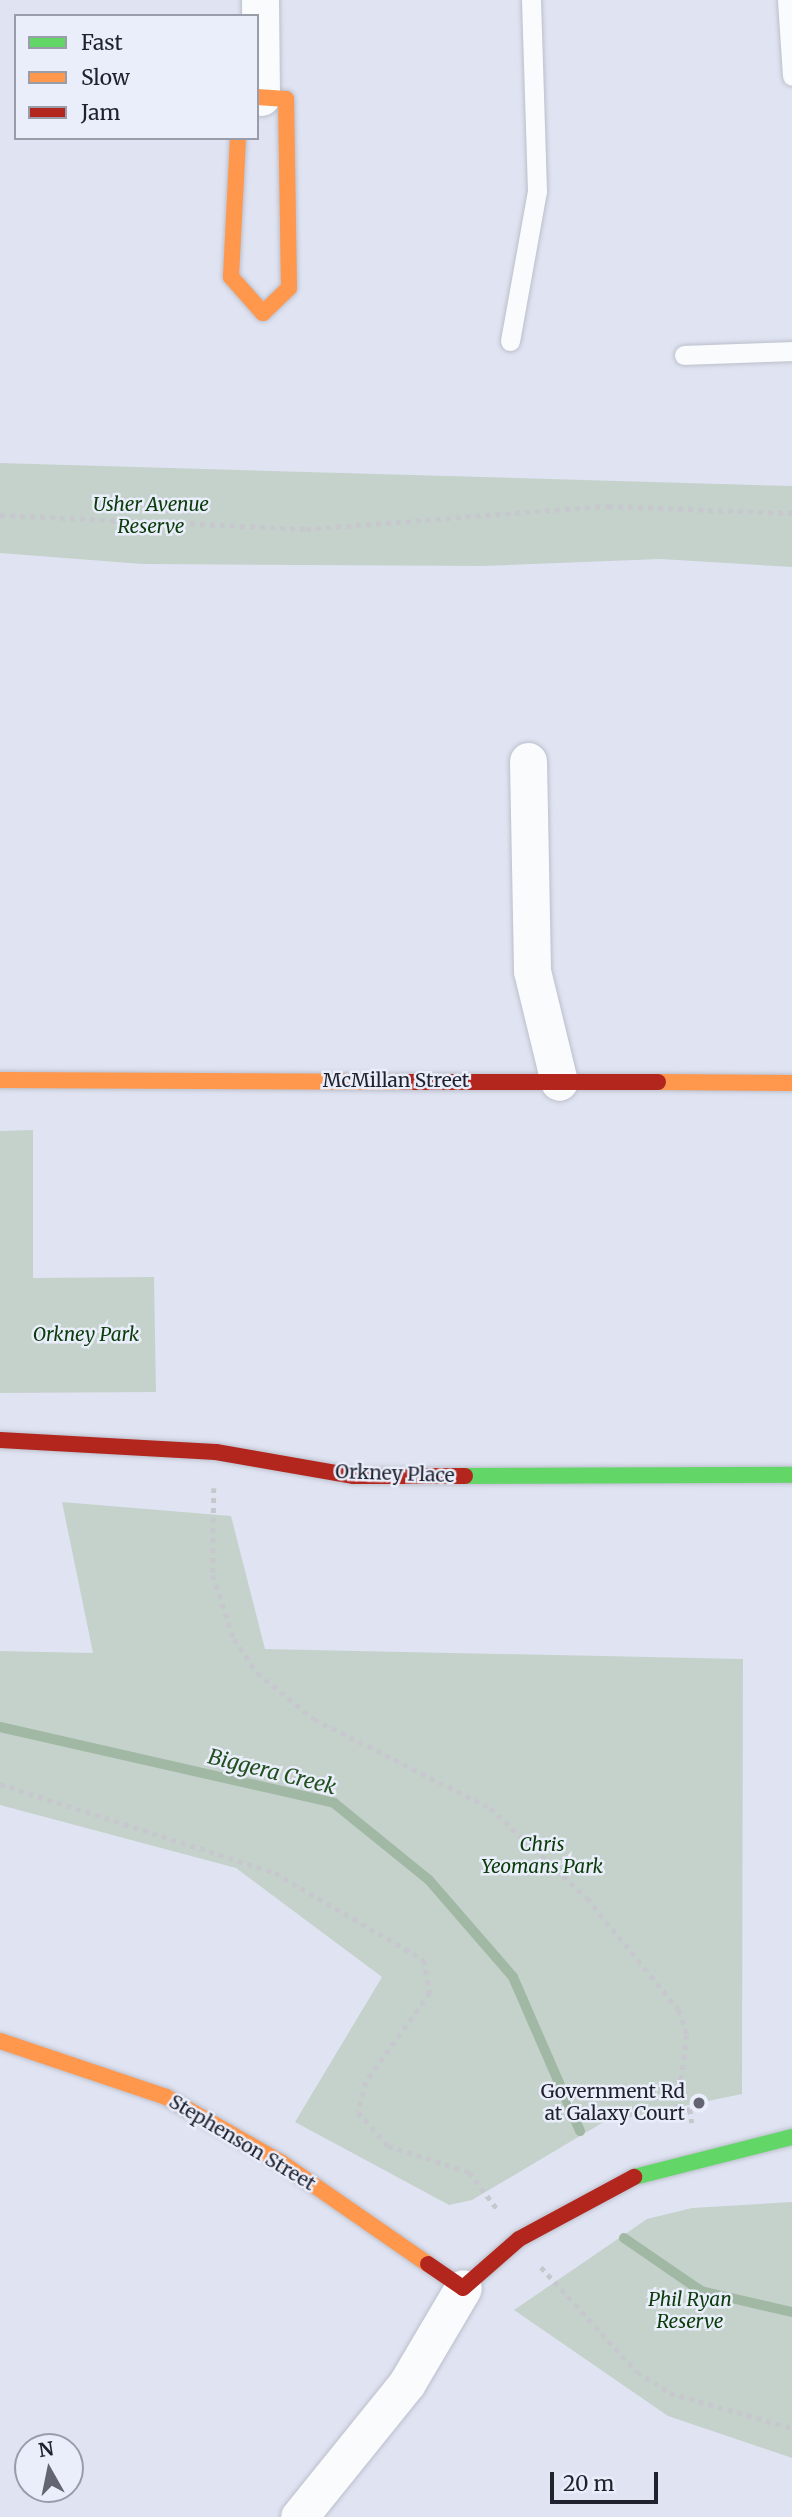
<!DOCTYPE html>
<style>
body{margin:0}
#map{position:relative;width:792px;height:2517px;overflow:hidden;background:#e0e4f2;font-family:Merriweather,serif}
div>[style]{position:absolute}
.green>*{inset:0;background:#c5d2cc}
.stream>*{height:10px;margin:-5px;padding:0 5px;transform-origin:5px;border-radius:5px;background:#a1b9a4}
.path>*{height:4.5px;margin-top:-2.25px;transform-origin:0;background:repeating-linear-gradient(90deg,#c6c8cd 0 5px,transparent 0 10px)}
.roads{filter:drop-shadow(0 0 2px #bbbfcb) drop-shadow(0 0 2px #bbbfcb)}
.lane>*{height:19px;margin:-9.5px;padding:0 9.5px;transform-origin:9.5px;border-radius:9.5px;background:#fafbfd}
.street>*{height:37px;margin:-18.5px;padding:0 18.5px;transform-origin:18.5px;border-radius:18.5px;background:#fafbfd}
.fast>*{height:16px;margin:-8px;padding:0 8px;transform-origin:8px;border-radius:8px;background:#63d668}
.slow>*{height:16px;margin:-8px;padding:0 8px;transform-origin:8px;border-radius:8px;background:#ff974d}
.jam>*{height:16px;margin:-8px;padding:0 8px;transform-origin:8px;border-radius:8px;background:#b3261e}
.dots>*{width:19px;height:19px;translate:-50% -50%;box-sizing:border-box;border:4px solid #eaeefb;border-radius:50%}
span{translate:-50% -50%;white-space:nowrap;text-align:center;line-height:1.15;-webkit-text-stroke:5px #eaeefb;paint-order:stroke}
.park-label{font-size:19px;color:#0b3c09;font-style:italic}
.street-label{font-size:19px;color:#1f212d}
.poi-label{font-size:19px;color:#1f212d}
.right{translate:-100% -50%;text-align:right}
.water-label{font-size:21px;color:#21501e;font-style:italic}
.legend{position:absolute;left:14px;top:14px;width:245px;height:126px;box-sizing:border-box;background:#eaeefb;border:2px solid #999ca9;margin:0;padding:9px 12px;list-style:none;font-size:21px;color:#1f212d}
.legend li{display:flex;align-items:center;gap:14px;height:35px}
.legend b{width:35px;border:2px solid #999ca9}
.north{position:absolute;left:14px;top:2433px;width:70px;height:70px;box-sizing:border-box;background:#eaeefb;border:2px solid #999ca9;border-radius:50%;rotate:351deg;font-size:19px;font-weight:700;line-height:28px;text-align:center;color:#1f212d}
.north::after{content:'';display:block;margin:auto;width:24px;height:32px;background:#636572;clip-path:polygon(50% 0,100% 100%,50% 72%,0 100%)}
.scale{position:absolute;left:550px;top:2472px;width:108px;height:32px;box-sizing:border-box;border:4px solid #1f212d;border-top:0;padding-left:9px;font-size:21px;line-height:24px;white-space:nowrap;color:#1f212d;-webkit-text-stroke:5px #eaeefb;paint-order:stroke}
</style>
<div id="map">
<div class="green">
<div style="clip-path:polygon(0 463px,792px 486px,792px 567px,660px 559px,483px 566px,142px 564px,0 553px)"></div>
<div style="clip-path:polygon(33px 1130px,33px 1278px,154px 1277px,156px 1392px,0 1393px,0 1131px)"></div>
<div style="clip-path:polygon(62px 1502px,231px 1516px,265px 1649px,743px 1659px,742px 2094px,602px 2123px,472px 2200px,449px 2205px,295px 2122px,382px 1977px,236px 1868px,0 1805px,0 1651px,93px 1653px)"></div>
<div style="clip-path:polygon(792px 2202px,792px 2458px,668px 2416px,514px 2310px,647px 2219px,692px 2208px)"></div>
</div>
<div class="stream">
<div style="left:0;top:1727px;width:343px;rotate:12.8deg"></div>
<div style="left:334px;top:1803px;width:122px;rotate:39deg"></div>
<div style="left:429px;top:1880px;width:128px;rotate:49.1deg"></div>
<div style="left:513px;top:1977px;width:168px;rotate:66.5deg"></div>
<div style="left:624px;top:2238px;width:93px;rotate:34.5deg"></div>
<div style="left:701px;top:2291px;width:93px;rotate:13deg"></div>
</div>
<div class="path">
<div style="left:0;top:515px;width:306px;rotate:2.6deg"></div>
<div style="left:306px;top:529px;width:303px;rotate:-4.4deg"></div>
<div style="left:608px;top:506px;width:184px;rotate:2.2deg"></div>
<div style="left:214px;top:1488px;width:87px;rotate:90.7deg"></div>
<div style="left:213px;top:1575px;width:67px;rotate:71.8deg"></div>
<div style="left:234px;top:1639px;width:41px;rotate:55.9deg"></div>
<div style="left:257px;top:1673px;width:73px;rotate:38.9deg"></div>
<div style="left:314px;top:1719px;width:197px;rotate:26.8deg"></div>
<div style="left:490px;top:1808px;width:132px;rotate:42.9deg"></div>
<div style="left:587px;top:1898px;width:145px;rotate:50.6deg"></div>
<div style="left:679px;top:2010px;width:26px;rotate:72deg"></div>
<div style="left:687px;top:2035px;width:78px;rotate:97.4deg"></div>
<div style="left:677px;top:2112px;width:13px;rotate:-13deg"></div>
<div style="left:690px;top:2109px;width:14px;rotate:82deg"></div>
<div style="left:0;top:1784px;width:289px;rotate:17.9deg"></div>
<div style="left:275px;top:1873px;width:173px;rotate:30.3deg"></div>
<div style="left:424px;top:1960px;width:34px;rotate:80deg"></div>
<div style="left:430px;top:1993px;width:110px;rotate:125.7deg"></div>
<div style="left:366px;top:2082px;width:31px;rotate:105deg"></div>
<div style="left:358px;top:2112px;width:45px;rotate:48.6deg"></div>
<div style="left:388px;top:2146px;width:85px;rotate:17.8deg"></div>
<div style="left:469px;top:2172px;width:48px;rotate:52.7deg"></div>
<div style="left:541px;top:2267px;width:142px;rotate:47.6deg"></div>
<div style="left:637px;top:2372px;width:39px;rotate:32deg"></div>
<div style="left:670px;top:2393px;width:127px;rotate:16deg"></div>
</div>
<div class="roads">
<div class="lane">
<div style="left:787px;top:0;width:76px;rotate:86.2deg"></div>
<div style="left:510px;top:341px;width:152px;rotate:-79.8deg"></div>
<div style="left:537px;top:191px;width:191px;rotate:-91.8deg"></div>
<div style="left:684px;top:355px;width:108px;rotate:-2.1deg"></div>
</div>
<div class="street">
<div style="left:260px;top:0;width:97px;rotate:89.4deg"></div>
<div style="left:528px;top:761px;width:210px;rotate:88.9deg"></div>
<div style="left:532px;top:971px;width:114px;rotate:76.3deg"></div>
<div style="left:299px;top:2517px;width:172px;rotate:-51.1deg"></div>
<div style="left:407px;top:2383px;width:110px;rotate:-59.5deg"></div>
</div>
<div class="fast">
<div style="left:465px;top:1476px;width:327px;rotate:-0.2deg"></div>
<div style="left:634px;top:2177px;width:163px;rotate:-14.2deg"></div>
</div>
<div class="slow">
<div style="left:238px;top:138px;width:139px;rotate:92.9deg"></div>
<div style="left:231px;top:277px;width:48px;rotate:48.4deg"></div>
<div style="left:263px;top:313px;width:36px;rotate:-44deg"></div>
<div style="left:289px;top:288px;width:189px;rotate:-90.9deg"></div>
<div style="left:286px;top:99px;width:29px;rotate:-176deg"></div>
<div style="left:0;top:1080px;width:403px;rotate:0.3deg"></div>
<div style="left:658px;top:1082px;width:134px;rotate:0.4deg"></div>
<div style="left:0;top:2041px;width:175px;rotate:18.6deg"></div>
<div style="left:166px;top:2097px;width:133px;rotate:29.6deg"></div>
<div style="left:282px;top:2163px;width:178px;rotate:34.7deg"></div>
</div>
<div class="jam">
<div style="left:403px;top:1082px;width:255px"></div>
<div style="left:0;top:1440px;width:216px;rotate:3.2deg"></div>
<div style="left:216px;top:1452px;width:140px;rotate:9.9deg"></div>
<div style="left:354px;top:1476px;width:111px"></div>
<div style="left:428px;top:2264px;width:42px;rotate:34.4deg"></div>
<div style="left:463px;top:2288px;width:74px;rotate:-41.2deg"></div>
<div style="left:519px;top:2239px;width:131px;rotate:-28.3deg"></div>
</div>
</div>
<div class="dots">
<div style="left:699px;top:2103px;background:#636572"></div>
</div>
<div class="park-label">
<span style="left:151px;top:516px">Usher Avenue<br>Reserve</span>
<span style="left:86px;top:1335px">Orkney Park</span>
<span style="left:542px;top:1856px">Chris<br>Yeomans Park</span>
<span style="left:690px;top:2311px">Phil Ryan<br>Reserve</span>
</div>
<div class="street-label">
<span style="left:396px;top:1081px">McMillan Street</span>
<span style="left:395px;top:1474px;rotate:2deg">Orkney Place</span>
<span style="left:242px;top:2143px;rotate:31deg">Stephenson Street</span>
</div>
<div class="poi-label">
<span class="right" style="left:685px;top:2103px">Government Rd<br>at Galaxy Court</span>
</div>
<div class="water-label">
<span style="left:272px;top:1772px;rotate:14deg">Biggera Creek</span>
</div>
<ul class="legend">
<li><b style="height:9px;background:#63d668"></b>Fast</li>
<li><b style="height:9px;background:#ff974d"></b>Slow</li>
<li><b style="height:9px;background:#b3261e"></b>Jam</li>
</ul>
<div class="north">N</div>
<div class="scale">20 m</div>
</div>
